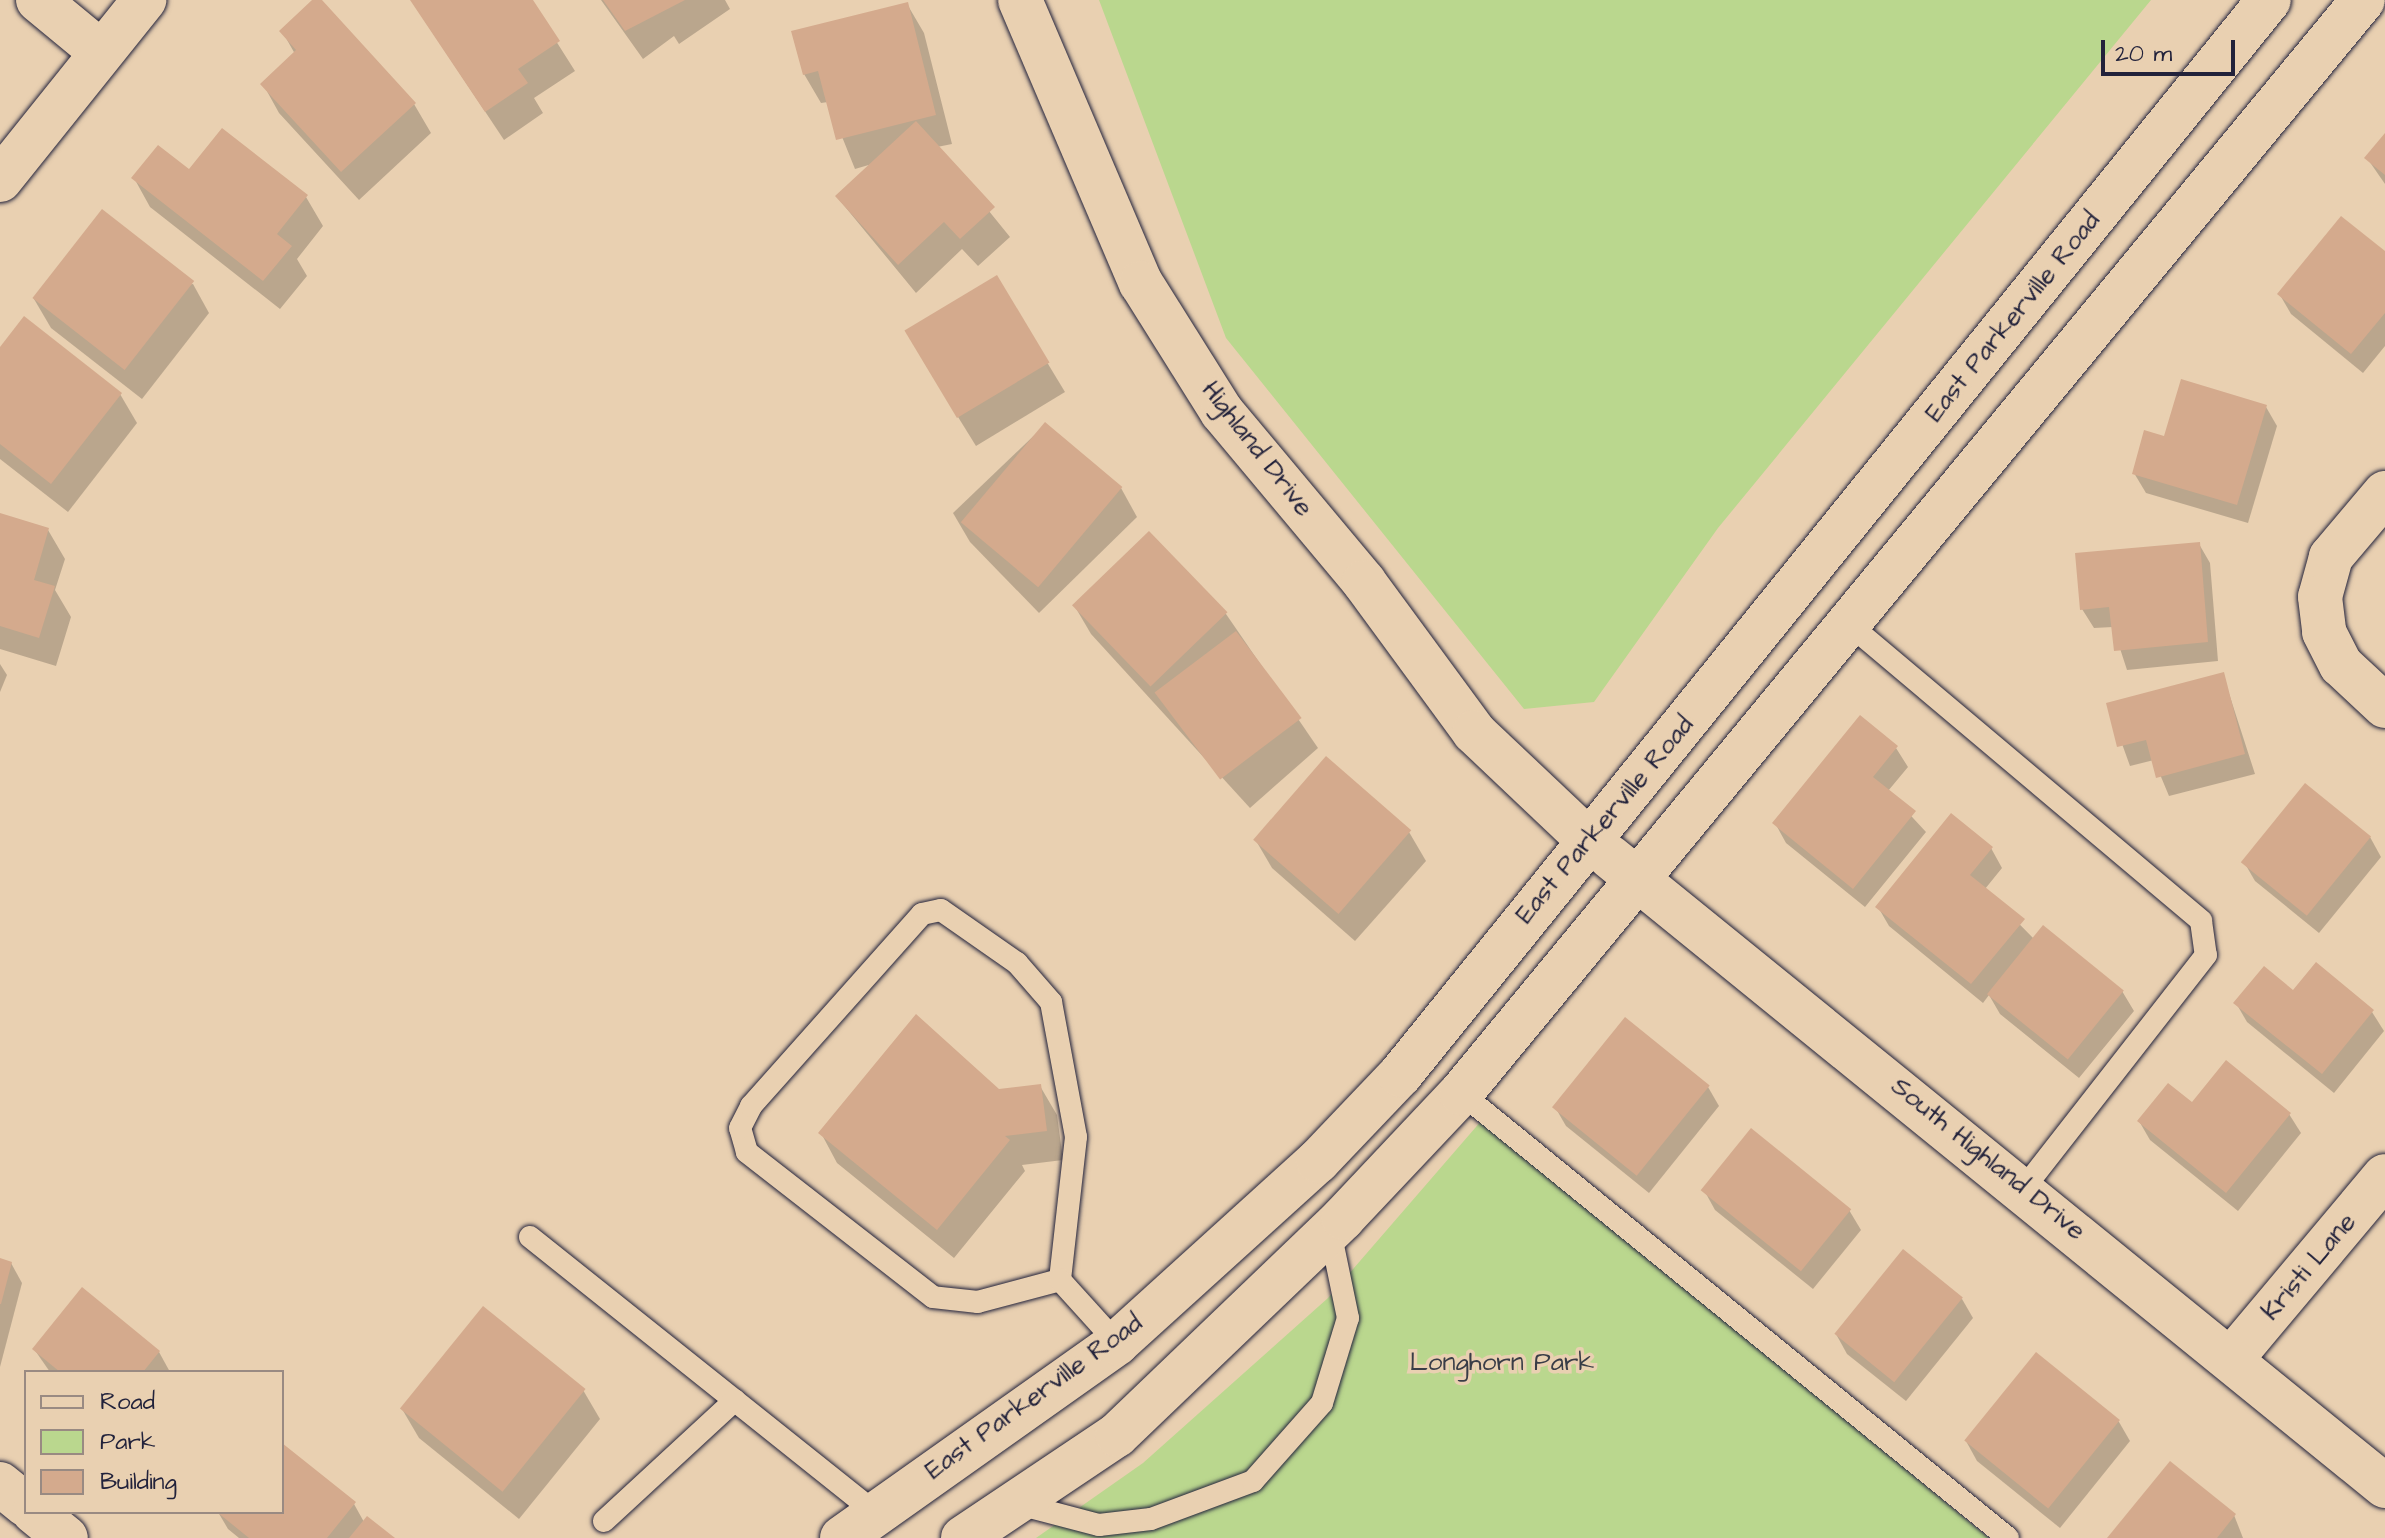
<!DOCTYPE html>
<style>
body{margin:0}
#map{position:relative;width:2385px;height:1538px;overflow:hidden;background:#e9d0b1;font-family:"Architects Daughter",sans-serif}
div>[style]{position:absolute}
.green>*{inset:0;background:#bad78e}
.shadow>*{inset:0;background:#0003}
.building>*{inset:0;background:#d4aa8d;transform-origin:0 0}
.roads{filter:drop-shadow(0 0 2px #22223b) drop-shadow(0 0 2px #22223b)}
.lane>*{height:22px;margin:-11px;padding:0 11px;transform-origin:11px;border-radius:11px;background:#e9d0b1}
.street>*{height:44px;margin:-22px;padding:0 22px;transform-origin:22px;border-radius:22px;background:#e9d0b1}
.secondary>*{height:44px;margin:-22px;padding:0 22px;transform-origin:22px;border-radius:22px;background:#e9d0b1}
span{translate:-50% -50%;white-space:nowrap;text-align:center;line-height:1.15;-webkit-text-stroke:7px #e9d0b1;paint-order:stroke}
.street-label{font-size:26px;color:#22223b}
.park-label{font-size:26px;color:#393d47}
.legend{position:absolute;left:24px;top:1370px;width:260px;height:144px;box-sizing:border-box;background:#e9d0b1;border:2px solid #998a82;margin:0;padding:10px 14px;list-style:none;font-size:24px;color:#22223b}
.legend li{display:flex;align-items:center;gap:16px;height:40px}
.legend b{width:40px;border:2px solid #998a82}
.scale{position:absolute;left:2101px;top:40px;width:134px;height:36px;box-sizing:border-box;border:4px solid #22223b;border-top:0;padding-left:10px;font-size:24px;line-height:28px;white-space:nowrap;color:#22223b;-webkit-text-stroke:6px #e9d0b1;paint-order:stroke}
</style>
<div id="map">
<div class="green">
<div style="clip-path:polygon(1099px 0,2151px 0,1718px 528px,1594px 702px,1524px 709px,1226px 338px)"></div>
<div style="clip-path:polygon(1482px 1120px,1989px 1538px,1036px 1538px,1143px 1463px,1328px 1298px)"></div>
</div>
<div class="shadow">
<div style="clip-path:polygon(319px 0,414px 104px,431px 133px,359px 200px,279px 113px,263px 84px,295px 54px,282px 31px)"></div>
<div style="clip-path:polygon(411px 0,530px 0,575px 71px,534px 98px,543px 113px,504px 140px)"></div>
<div style="clip-path:polygon(601px 0,725px 0,730px 9px,679px 44px,674px 36px,643px 59px)"></div>
<div style="clip-path:polygon(907px 4px,924px 33px,952px 144px,937px 147px,1010px 237px,978px 266px,962px 249px,916px 293px,837px 197px,872px 164px,855px 169px,828px 102px,821px 103px,804px 74px)"></div>
<div style="clip-path:polygon(2385px 136px,2385px 184px,2367px 158px)"></div>
<div style="clip-path:polygon(189px 172px,306px 197px,323px 226px,297px 259px,307px 276px,280px 309px,150px 207px,134px 178px)"></div>
<div style="clip-path:polygon(2385px 254px,2385px 346px,2363px 373px,2291px 314px,2280px 295px)"></div>
<div style="clip-path:polygon(996px 278px,1065px 392px,976px 446px,924px 362px)"></div>
<div style="clip-path:polygon(193px 284px,209px 313px,142px 399px,51px 328px,34px 299px)"></div>
<div style="clip-path:polygon(0 350px,120px 394px,137px 423px,68px 512px,0 459px)"></div>
<div style="clip-path:polygon(2266px 407px,2277px 426px,2248px 523px,2146px 493px,2134px 473px,2165px 438px)"></div>
<div style="clip-path:polygon(1045px 425px,1121px 488px,1137px 517px,1039px 613px,970px 542px,953px 513px)"></div>
<div style="clip-path:polygon(0 515px,48px 530px,65px 559px,55px 590px,71px 617px,56px 666px,0 649px)"></div>
<div style="clip-path:polygon(2199px 544px,2210px 563px,2218px 661px,2127px 670px,2113px 627px,2094px 628px,2082px 609px)"></div>
<div style="clip-path:polygon(1074px 605px,1226px 614px,1318px 748px,1250px 808px,1091px 634px)"></div>
<div style="clip-path:polygon(0 664px,7px 675px,0 692px)"></div>
<div style="clip-path:polygon(2223px 675px,2255px 774px,2169px 796px,2154px 760px,2130px 766px,2108px 705px)"></div>
<div style="clip-path:polygon(1896px 748px,1908px 767px,1888px 791px,1926px 832px,1865px 907px,1786px 843px,1775px 823px)"></div>
<div style="clip-path:polygon(1409px 832px,1426px 861px,1355px 941px,1272px 868px,1255px 839px)"></div>
<div style="clip-path:polygon(2370px 837px,2381px 857px,2319px 933px,2255px 881px,2244px 862px)"></div>
<div style="clip-path:polygon(1991px 848px,2002px 868px,1985px 889px,2034px 939px,2122px 991px,2134px 1011px,2079px 1078px,2000px 1014px,1989px 995px,1983px 1003px,1889px 926px,1878px 907px)"></div>
<div style="clip-path:polygon(2293px 993px,2372px 1012px,2384px 1031px,2334px 1093px,2247px 1022px,2236px 1003px)"></div>
<div style="clip-path:polygon(1040px 1086px,1057px 1115px,1063px 1160px,1022px 1165px,1025px 1171px,954px 1258px,837px 1163px,821px 1133px)"></div>
<div style="clip-path:polygon(1708px 1087px,1719px 1106px,1649px 1193px,1566px 1126px,1555px 1107px)"></div>
<div style="clip-path:polygon(2192px 1105px,2289px 1114px,2301px 1133px,2238px 1211px,2150px 1140px,2139px 1121px)"></div>
<div style="clip-path:polygon(1704px 1190px,1849px 1210px,1861px 1230px,1813px 1289px,1715px 1210px)"></div>
<div style="clip-path:polygon(0 1260px,11px 1263px,22px 1283px,0 1367px)"></div>
<div style="clip-path:polygon(1962px 1299px,1973px 1318px,1906px 1401px,1847px 1354px,1836px 1334px)"></div>
<div style="clip-path:polygon(34px 1349px,159px 1352px,170px 1372px,50px 1372px)"></div>
<div style="clip-path:polygon(2036px 1355px,2119px 1422px,2130px 1441px,2060px 1528px,1977px 1461px,1966px 1441px)"></div>
<div style="clip-path:polygon(583px 1390px,600px 1419px,519px 1519px,419px 1438px,402px 1409px)"></div>
<div style="clip-path:polygon(282px 1445px,354px 1504px,364px 1522px,391px 1538px,239px 1538px,228px 1529px,218px 1512px,282px 1512px)"></div>
<div style="clip-path:polygon(2234px 1515px,2243px 1538px,2110px 1538px)"></div>
</div>
<div class="building">
<div style="clip-path:polygon(312px 0,322px 0,416px 103px,341px 172px,260px 84px,296px 50px,279px 31px)"></div>
<div style="clip-path:polygon(410px 0,533px 0,560px 41px,518px 69px,528px 83px,485px 112px)"></div>
<div style="clip-path:polygon(603px 0,685px 0,625px 31px)"></div>
<div style="clip-path:polygon(908px 2px,936px 115px,836px 140px,818px 71px,803px 75px,791px 31px)"></div>
<div style="clip-path:polygon(916px 121px,995px 207px,960px 239px,944px 222px,898px 265px,835px 196px)"></div>
<div style="clip-path:polygon(222px 128px,308px 195px,277px 234px,292px 246px,263px 281px,131px 178px,158px 145px,189px 169px)"></div>
<div style="clip-path:polygon(2385px 133px,2385px 175px,2364px 158px)"></div>
<div style="left:102px;top:209px;width:117px;height:113px;rotate:38deg"></div>
<div style="clip-path:polygon(2341px 216px,2385px 251px,2385px 313px,2351px 354px,2277px 294px)"></div>
<div style="left:997px;top:275px;width:102px;height:108px;rotate:59deg"></div>
<div style="clip-path:polygon(24px 316px,122px 393px,51px 484px,0 444px,0 347px)"></div>
<div style="clip-path:polygon(2181px 379px,2267px 405px,2237px 505px,2132px 474px,2144px 430px,2164px 436px)"></div>
<div style="left:1045px;top:422px;width:101px;height:131px;rotate:40deg"></div>
<div style="clip-path:polygon(0 513px,49px 528px,34px 580px,55px 586px,39px 638px,0 626px)"></div>
<div style="left:1149px;top:531px;width:113px;height:107px;rotate:46deg"></div>
<div style="clip-path:polygon(2200px 542px,2208px 642px,2114px 651px,2109px 607px,2080px 610px,2075px 553px)"></div>
<div style="left:1236px;top:631px;width:109px;height:102px;rotate:53deg"></div>
<div style="clip-path:polygon(2224px 672px,2245px 754px,2156px 778px,2146px 740px,2117px 747px,2106px 703px)"></div>
<div style="clip-path:polygon(1860px 715px,1898px 746px,1873px 777px,1916px 811px,1853px 889px,1772px 823px)"></div>
<div style="left:1326px;top:756px;width:113px;height:111px;rotate:41deg"></div>
<div style="left:2305px;top:783px;width:85px;height:102px;rotate:39deg"></div>
<div style="clip-path:polygon(1951px 813px,1993px 847px,1970px 875px,2025px 919px,1971px 984px,1875px 907px)"></div>
<div style="left:2043px;top:925px;width:104px;height:89px;rotate:39deg"></div>
<div style="clip-path:polygon(2316px 962px,2374px 1010px,2322px 1074px,2233px 1003px,2264px 966px,2293px 990px)"></div>
<div style="clip-path:polygon(916px 1014px,999px 1089px,1041px 1084px,1047px 1131px,1005px 1136px,1010px 1140px,937px 1230px,818px 1133px)"></div>
<div style="left:1625px;top:1017px;width:109px;height:116px;rotate:39deg"></div>
<div style="clip-path:polygon(2226px 1060px,2291px 1113px,2226px 1193px,2137px 1121px,2168px 1083px,2192px 1102px)"></div>
<div style="left:1751px;top:1128px;width:129px;height:80px;rotate:39deg"></div>
<div style="left:1903px;top:1249px;width:77px;height:109px;rotate:39deg"></div>
<div style="clip-path:polygon(0 1258px,12px 1262px,1px 1304px,0 1304px)"></div>
<div style="clip-path:polygon(82px 1287px,160px 1351px,143px 1372px,60px 1372px,32px 1349px)"></div>
<div style="left:483px;top:1306px;width:132px;height:132px;rotate:39deg"></div>
<div style="left:2036px;top:1352px;width:108px;height:114px;rotate:39deg"></div>
<div style="clip-path:polygon(282px 1443px,356px 1502px,327px 1538px,249px 1538px,217px 1512px,282px 1512px)"></div>
<div style="clip-path:polygon(2170px 1461px,2236px 1514px,2217px 1538px,2107px 1538px)"></div>
<div style="clip-path:polygon(367px 1516px,395px 1538px,349px 1538px)"></div>
</div>
<div class="roads">
<div class="lane">
<div style="left:1850px;top:625px;width:459px;rotate:40.1deg"></div>
<div style="left:2201px;top:921px;width:34px;rotate:82deg"></div>
<div style="left:2206px;top:955px;width:294px;rotate:128deg"></div>
<div style="left:1461px;top:1093px;width:705px;rotate:39.13deg"></div>
<div style="left:530px;top:1237px;width:439px;rotate:38.6deg"></div>
<div style="left:1060px;top:1280px;width:85px;rotate:165deg"></div>
<div style="left:978px;top:1302px;width:45px;rotate:-173.7deg"></div>
<div style="left:933px;top:1297px;width:236px;rotate:-142.1deg"></div>
<div style="left:747px;top:1152px;width:25px;rotate:-106deg"></div>
<div style="left:740px;top:1128px;width:25px;rotate:-63deg"></div>
<div style="left:751px;top:1106px;width:257px;rotate:-48.3deg"></div>
<div style="left:922px;top:914px;width:19px;rotate:-12deg"></div>
<div style="left:941px;top:910px;width:93px;rotate:34.9deg"></div>
<div style="left:1017px;top:963px;width:52px;rotate:48.9deg"></div>
<div style="left:1051px;top:1002px;width:137px;rotate:79.5deg"></div>
<div style="left:1076px;top:1137px;width:144px;rotate:96.4deg"></div>
<div style="left:1060px;top:1280px;width:85px;rotate:47.9deg"></div>
<div style="left:1015px;top:1503px;width:87px;rotate:14.7deg"></div>
<div style="left:1099px;top:1525px;width:52px;rotate:-6.6deg"></div>
<div style="left:1151px;top:1519px;width:109px;rotate:-20.4deg"></div>
<div style="left:1253px;top:1481px;width:104px;rotate:-48.5deg"></div>
<div style="left:1322px;top:1403px;width:89px;rotate:-73deg"></div>
<div style="left:1348px;top:1318px;width:89px;rotate:-101.7deg"></div>
<div style="left:604px;top:1521px;width:178px;rotate:-42.7deg"></div>
</div>
<div class="street">
<div style="left:38px;top:0;width:82px;rotate:39.5deg"></div>
<div style="left:1020px;top:0;width:308px;rotate:66.9deg"></div>
<div style="left:1141px;top:283px;width:152px;rotate:57.9deg"></div>
<div style="left:1222px;top:412px;width:222px;rotate:50.1deg"></div>
<div style="left:1364px;top:582px;width:186px;rotate:53.7deg"></div>
<div style="left:1474px;top:732px;width:154px;rotate:43.4deg"></div>
<div style="left:0;top:180px;width:231px;rotate:-51.3deg"></div>
<div style="left:2385px;top:493px;width:84px;rotate:130.2deg"></div>
<div style="left:2331px;top:557px;width:41px;rotate:105.4deg"></div>
<div style="left:2320px;top:597px;width:35px;rotate:83deg"></div>
<div style="left:2324px;top:632px;width:37px;rotate:63deg"></div>
<div style="left:2341px;top:665px;width:60px;rotate:43deg"></div>
<div style="left:2233px;top:1357px;width:236px;rotate:-50deg"></div>
<div style="left:0;top:1484px;width:33px;rotate:39deg"></div>
<div style="left:34px;top:1512px;width:41px;rotate:39.1deg"></div>
</div>
<div class="secondary">
<div style="left:1610px;top:857px;width:998px;rotate:39.06deg"></div>
<div style="left:842px;top:1538px;width:337px;rotate:-35.3deg"></div>
<div style="left:1117px;top:1343px;width:271px;rotate:-42.2deg"></div>
<div style="left:1318px;top:1161px;width:119px;rotate:-46.4deg"></div>
<div style="left:1400px;top:1075px;width:1382px;rotate:-51.05deg"></div>
<div style="left:963px;top:1538px;width:185px;rotate:-33.8deg"></div>
<div style="left:1117px;top:1435px;width:313px;rotate:-43.8deg"></div>
<div style="left:1343px;top:1218px;width:172px;rotate:-46.7deg"></div>
<div style="left:1461px;top:1093px;width:1417px;rotate:-50.47deg"></div>
</div>
</div>
<div class="street-label">
<span style="left:2013px;top:317px;rotate:-51deg">East Parkerville Road</span>
<span style="left:1257px;top:449px;rotate:52deg">Highland Drive</span>
<span style="left:1605px;top:820px;rotate:-50deg">East Parkerville Road</span>
<span style="left:1988px;top:1159px;rotate:39deg">South Highland Drive</span>
<span style="left:2309px;top:1267px;rotate:-50deg">Kristi Lane</span>
<span style="left:1034px;top:1397px;rotate:-36deg">East Parkerville Road</span>
</div>
<div class="park-label">
<span style="left:1502px;top:1363px">Longhorn Park</span>
</div>
<ul class="legend">
<li><b style="height:10px;background:#e9d0b1"></b>Road</li>
<li><b style="height:22px;background:#bad78e"></b>Park</li>
<li><b style="height:22px;background:#d4aa8d"></b>Building</li>
</ul>
<div class="scale">20 m</div>
</div>
